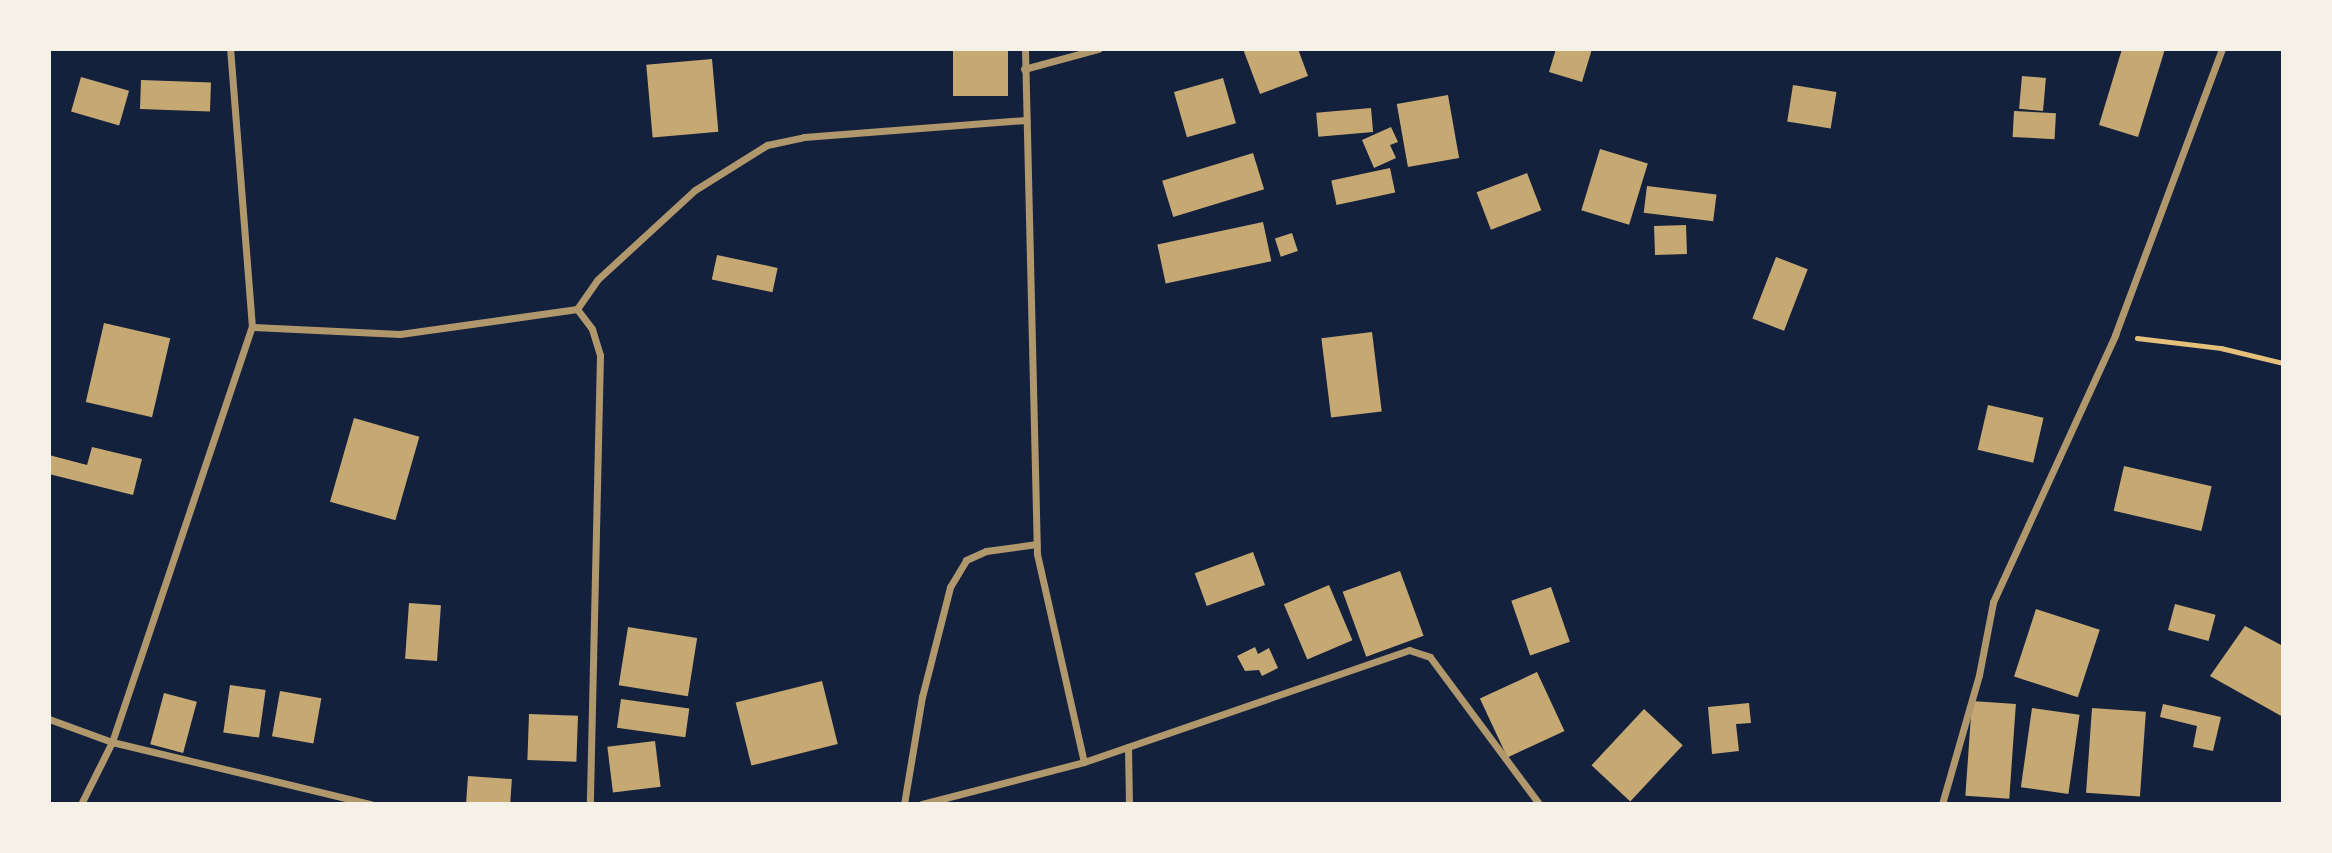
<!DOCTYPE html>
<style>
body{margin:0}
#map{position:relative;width:2332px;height:853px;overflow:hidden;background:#14213d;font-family:Rubik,sans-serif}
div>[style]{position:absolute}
.building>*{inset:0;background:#c6a872;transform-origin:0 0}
.path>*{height:4.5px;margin:-2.25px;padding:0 2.25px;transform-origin:2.25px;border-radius:2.25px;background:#e5c07b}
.minor>*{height:7px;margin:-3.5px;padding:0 3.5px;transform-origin:3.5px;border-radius:3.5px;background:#b1986c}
span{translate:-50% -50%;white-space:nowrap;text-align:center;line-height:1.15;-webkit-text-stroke:5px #f6f1e7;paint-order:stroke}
.frame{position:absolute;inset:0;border:51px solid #f6f1e7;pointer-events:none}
</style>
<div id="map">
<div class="building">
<div style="left:953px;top:49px;width:55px;height:47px"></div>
<div style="clip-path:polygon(1243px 49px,1298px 49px,1308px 76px,1260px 94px)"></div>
<div style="clip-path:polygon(1556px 49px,1592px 49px,1582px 82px,1549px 72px)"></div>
<div style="clip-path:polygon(2122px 49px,2165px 49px,2138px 137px,2099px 125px)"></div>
<div style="left:712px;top:59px;width:73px;height:66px;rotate:85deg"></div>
<div style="left:2022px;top:76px;width:24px;height:33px;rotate:5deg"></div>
<div style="left:81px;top:77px;width:50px;height:36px;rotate:16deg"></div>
<div style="left:1223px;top:78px;width:47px;height:51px;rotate:74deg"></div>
<div style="left:141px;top:80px;width:70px;height:29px;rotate:2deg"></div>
<div style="left:1793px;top:85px;width:44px;height:37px;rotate:9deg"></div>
<div style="left:1448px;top:95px;width:64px;height:52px;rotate:80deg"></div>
<div style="left:1371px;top:108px;width:24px;height:55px;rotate:85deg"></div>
<div style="left:2014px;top:111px;width:42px;height:26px;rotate:3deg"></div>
<div style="clip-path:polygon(1391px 127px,1398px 142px,1390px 145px,1396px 158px,1374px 168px,1362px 140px)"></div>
<div style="left:1600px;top:149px;width:50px;height:64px;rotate:17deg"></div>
<div style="left:1253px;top:153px;width:38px;height:95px;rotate:73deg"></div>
<div style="left:1390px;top:168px;width:25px;height:60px;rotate:78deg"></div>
<div style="left:1527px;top:173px;width:40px;height:54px;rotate:69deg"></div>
<div style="left:1647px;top:186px;width:70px;height:27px;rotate:7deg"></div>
<div style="left:1263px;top:222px;width:40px;height:108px;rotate:78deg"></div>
<div style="left:1686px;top:225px;width:29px;height:32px;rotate:88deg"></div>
<div style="left:1292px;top:233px;width:19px;height:18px;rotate:72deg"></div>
<div style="left:717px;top:255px;width:62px;height:25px;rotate:12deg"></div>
<div style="left:1776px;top:257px;width:34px;height:66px;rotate:21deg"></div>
<div style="left:104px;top:323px;width:68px;height:81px;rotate:13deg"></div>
<div style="left:1372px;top:332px;width:80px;height:51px;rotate:83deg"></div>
<div style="left:1988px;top:405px;width:57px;height:46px;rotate:13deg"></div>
<div style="left:354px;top:418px;width:68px;height:87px;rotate:16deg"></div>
<div style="clip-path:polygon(92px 447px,142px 459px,133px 495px,49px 474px,49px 455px,87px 465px)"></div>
<div style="left:2124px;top:466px;width:90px;height:46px;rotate:13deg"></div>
<div style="left:1253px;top:552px;width:35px;height:62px;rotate:70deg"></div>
<div style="left:1400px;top:571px;width:69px;height:61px;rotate:70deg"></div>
<div style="left:1329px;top:585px;width:60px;height:49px;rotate:67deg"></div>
<div style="left:1551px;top:587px;width:58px;height:42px;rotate:71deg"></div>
<div style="left:409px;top:603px;width:32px;height:56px;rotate:4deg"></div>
<div style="left:2175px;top:604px;width:42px;height:27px;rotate:15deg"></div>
<div style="left:2036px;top:609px;width:67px;height:71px;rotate:18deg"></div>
<div style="clip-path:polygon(2245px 626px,2283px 646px,2283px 717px,2210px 676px)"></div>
<div style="left:628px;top:627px;width:70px;height:59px;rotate:9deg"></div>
<div style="clip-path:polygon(1255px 647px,1258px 654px,1269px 648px,1278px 668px,1262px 676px,1259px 670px,1245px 671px,1237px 656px)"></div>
<div style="left:1537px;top:672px;width:65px;height:63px;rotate:65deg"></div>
<div style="left:822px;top:681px;width:65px;height:89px;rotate:76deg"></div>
<div style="left:230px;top:685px;width:36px;height:48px;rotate:8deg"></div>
<div style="left:280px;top:691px;width:42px;height:46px;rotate:10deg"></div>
<div style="left:164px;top:693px;width:34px;height:53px;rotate:15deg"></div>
<div style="left:621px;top:699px;width:69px;height:29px;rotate:8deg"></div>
<div style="left:1972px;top:701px;width:44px;height:95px;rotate:4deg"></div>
<div style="clip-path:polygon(1749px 703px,1751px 723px,1736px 724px,1739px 751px,1712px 754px,1708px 707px)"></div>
<div style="clip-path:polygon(2163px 704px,2221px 717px,2213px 751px,2193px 747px,2197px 726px,2160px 717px)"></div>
<div style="left:2032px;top:708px;width:48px;height:80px;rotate:8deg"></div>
<div style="left:2092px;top:708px;width:54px;height:85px;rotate:4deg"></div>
<div style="left:1644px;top:709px;width:53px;height:77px;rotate:43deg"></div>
<div style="left:529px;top:714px;width:49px;height:46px;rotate:2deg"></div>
<div style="left:655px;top:741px;width:46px;height:48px;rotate:83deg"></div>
<div style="left:468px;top:776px;width:44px;height:28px;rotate:4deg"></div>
</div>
<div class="path">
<div style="left:2137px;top:338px;width:85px;rotate:6.8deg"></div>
<div style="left:2221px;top:348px;width:64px;rotate:13.6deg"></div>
</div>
<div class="minor">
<div style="left:1025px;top:49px;width:505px;rotate:88.64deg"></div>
<div style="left:1037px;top:554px;width:213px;rotate:77.3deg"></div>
<div style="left:1024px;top:69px;width:77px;rotate:-15.1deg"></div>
<div style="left:577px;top:309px;width:35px;rotate:-55deg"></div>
<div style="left:597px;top:280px;width:133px;rotate:-42.6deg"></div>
<div style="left:695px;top:190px;width:85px;rotate:-32deg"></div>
<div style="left:767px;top:145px;width:38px;rotate:-12deg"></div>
<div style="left:804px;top:137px;width:223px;rotate:-4.4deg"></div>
<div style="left:252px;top:327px;width:148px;rotate:2.7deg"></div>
<div style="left:400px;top:334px;width:179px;rotate:-8deg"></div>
<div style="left:577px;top:309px;width:25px;rotate:53deg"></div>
<div style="left:592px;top:329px;width:27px;rotate:73deg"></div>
<div style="left:600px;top:355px;width:449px;rotate:91.3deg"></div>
<div style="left:49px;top:719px;width:67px;rotate:20.1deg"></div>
<div style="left:112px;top:742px;width:266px;rotate:13.5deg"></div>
<div style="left:1128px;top:747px;width:57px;rotate:89deg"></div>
<div style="left:81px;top:804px;width:69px;rotate:-63.4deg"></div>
<div style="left:112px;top:742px;width:438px;rotate:-71.4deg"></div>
<div style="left:252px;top:327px;width:279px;rotate:-94.5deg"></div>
<div style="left:904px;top:804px;width:109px;rotate:-80.5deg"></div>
<div style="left:922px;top:697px;width:114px;rotate:-75.7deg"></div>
<div style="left:950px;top:587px;width:31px;rotate:-59deg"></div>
<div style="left:966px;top:560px;width:22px;rotate:-24deg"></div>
<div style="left:986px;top:551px;width:51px;rotate:-7.8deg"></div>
<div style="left:922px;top:804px;width:167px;rotate:-14.5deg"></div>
<div style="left:1084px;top:762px;width:344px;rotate:-19deg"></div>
<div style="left:1409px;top:650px;width:22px;rotate:18deg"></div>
<div style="left:1430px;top:657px;width:183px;rotate:53.4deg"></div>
<div style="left:1942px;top:804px;width:134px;rotate:-74deg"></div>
<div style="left:1979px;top:675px;width:74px;rotate:-79.1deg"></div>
<div style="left:1993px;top:602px;width:294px;rotate:-65.4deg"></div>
<div style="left:2115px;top:335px;width:305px;rotate:-69.5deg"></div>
</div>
<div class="frame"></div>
</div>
